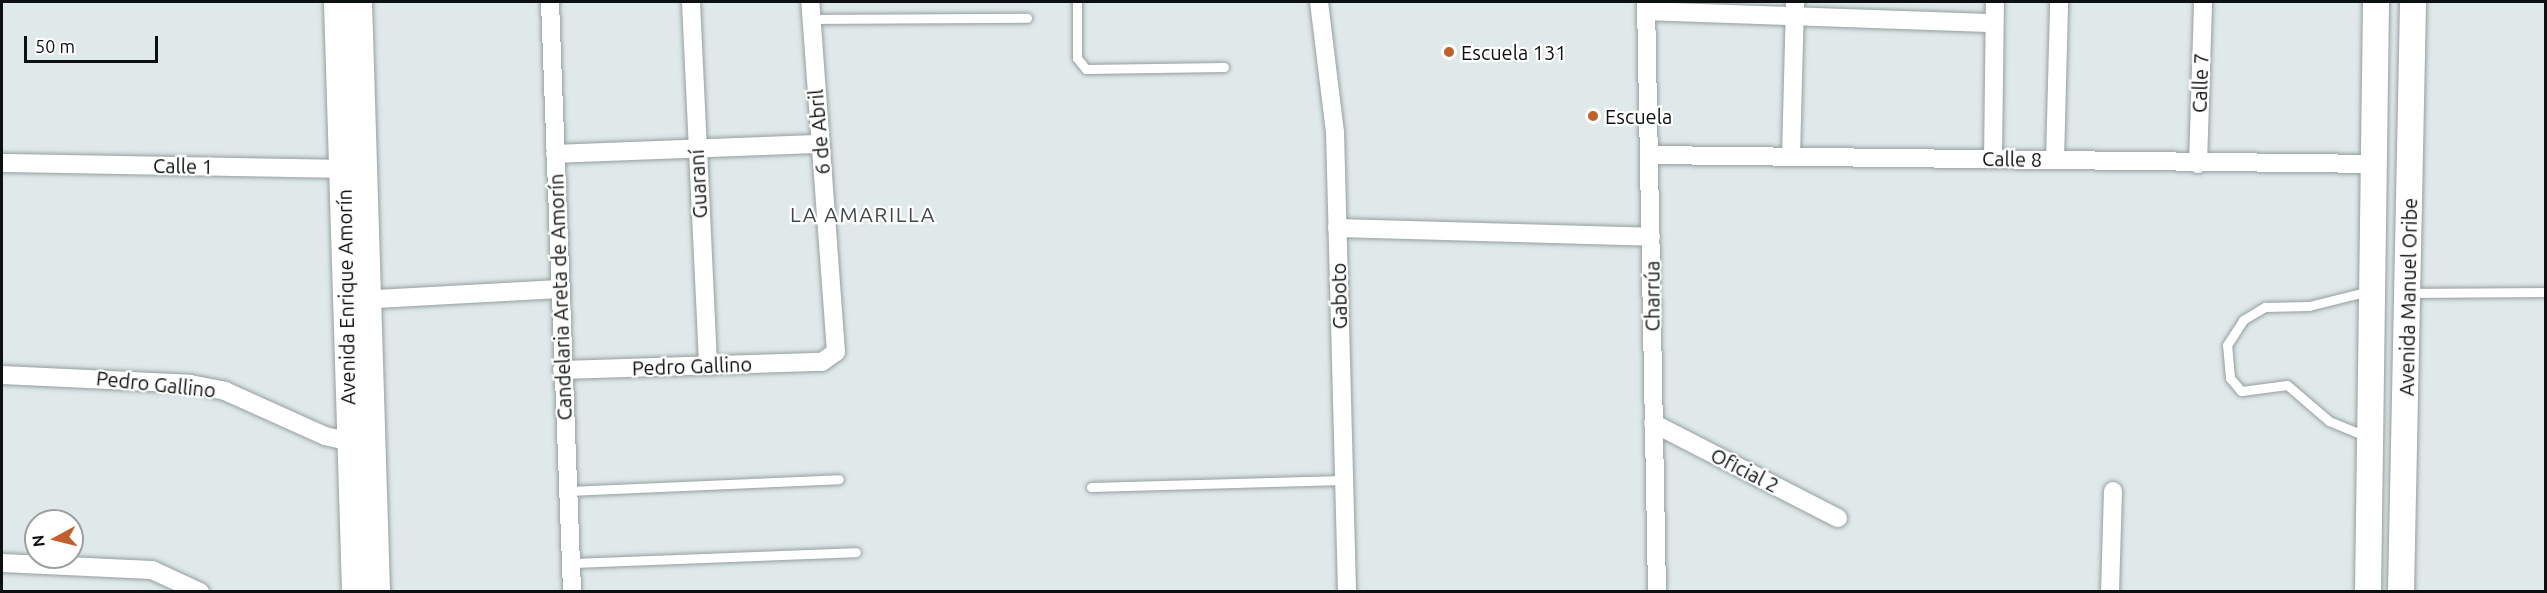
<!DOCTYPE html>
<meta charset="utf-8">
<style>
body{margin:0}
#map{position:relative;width:2547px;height:593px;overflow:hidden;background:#dfe9e9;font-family:Ubuntu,sans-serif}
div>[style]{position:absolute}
.roads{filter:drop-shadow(0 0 2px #959f9e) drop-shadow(0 0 2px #959f9e)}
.lane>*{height:9px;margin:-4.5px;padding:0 4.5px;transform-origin:4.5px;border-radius:4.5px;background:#fff}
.street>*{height:18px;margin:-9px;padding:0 9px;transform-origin:9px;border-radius:9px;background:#fff}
.secondary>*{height:26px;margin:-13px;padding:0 13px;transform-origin:13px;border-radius:13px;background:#fff}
.dots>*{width:16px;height:16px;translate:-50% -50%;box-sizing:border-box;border:3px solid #fff;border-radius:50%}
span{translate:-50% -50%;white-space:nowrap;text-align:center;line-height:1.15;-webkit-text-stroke:4.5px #fff;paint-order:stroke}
.poi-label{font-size:20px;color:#0d1010}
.left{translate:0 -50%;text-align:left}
.street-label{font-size:20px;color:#0d1010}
.neighbourhood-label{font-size:21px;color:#414949;letter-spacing:1.5px}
.frame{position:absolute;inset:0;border:3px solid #0d1010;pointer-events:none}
.north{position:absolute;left:24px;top:509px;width:60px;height:60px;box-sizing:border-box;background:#fff;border:2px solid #9e9f9f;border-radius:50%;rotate:263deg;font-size:16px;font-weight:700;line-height:24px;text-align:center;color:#0d1010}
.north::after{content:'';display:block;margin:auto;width:21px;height:27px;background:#c45f2c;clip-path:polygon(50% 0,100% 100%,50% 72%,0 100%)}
.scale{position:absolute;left:24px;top:36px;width:134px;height:27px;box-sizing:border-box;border:3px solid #0d1010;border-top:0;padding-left:8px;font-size:18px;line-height:21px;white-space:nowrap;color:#0d1010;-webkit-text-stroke:4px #fff;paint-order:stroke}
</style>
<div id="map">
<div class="roads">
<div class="lane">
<div style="left:1077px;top:2px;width:56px;rotate:90deg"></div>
<div style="left:1077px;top:58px;width:14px;rotate:51deg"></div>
<div style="left:1086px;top:69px;width:138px;rotate:-0.8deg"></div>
<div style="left:811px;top:19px;width:216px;rotate:-0.3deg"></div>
<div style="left:2409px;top:293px;width:137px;rotate:-0.4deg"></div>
<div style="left:2368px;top:437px;width:42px;rotate:-157.7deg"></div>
<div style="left:2329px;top:421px;width:55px;rotate:-139.4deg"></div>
<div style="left:2287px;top:385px;width:46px;rotate:172.6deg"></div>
<div style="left:2241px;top:391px;width:17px;rotate:-130deg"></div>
<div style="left:2230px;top:378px;width:33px;rotate:-95deg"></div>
<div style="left:2227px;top:345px;width:30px;rotate:-57deg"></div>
<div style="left:2243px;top:320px;width:26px;rotate:-31deg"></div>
<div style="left:2265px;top:307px;width:44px;rotate:-1.3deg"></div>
<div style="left:2309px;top:306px;width:62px;rotate:-14deg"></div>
<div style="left:1091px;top:487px;width:252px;rotate:-1.6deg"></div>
<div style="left:568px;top:491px;width:271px;rotate:-2.5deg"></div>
<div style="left:571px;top:563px;width:285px;rotate:-2.2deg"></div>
</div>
<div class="street">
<div style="left:550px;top:2px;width:590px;rotate:87.86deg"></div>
<div style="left:691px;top:2px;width:364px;rotate:87.3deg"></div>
<div style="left:1319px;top:2px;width:131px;rotate:83deg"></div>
<div style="left:1335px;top:132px;width:460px;rotate:88.5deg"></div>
<div style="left:1646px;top:2px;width:590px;rotate:88.93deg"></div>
<div style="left:1646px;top:11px;width:348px;rotate:2deg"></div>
<div style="left:555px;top:154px;width:265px;rotate:-2.2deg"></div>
<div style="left:1651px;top:155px;width:722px;rotate:0.71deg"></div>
<div style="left:1791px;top:156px;width:154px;rotate:-88.5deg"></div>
<div style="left:1993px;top:159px;width:157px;rotate:-89.3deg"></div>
<div style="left:2055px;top:160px;width:158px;rotate:-88.5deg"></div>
<div style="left:2px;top:163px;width:351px;rotate:1deg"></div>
<div style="left:2198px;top:164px;width:162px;rotate:-88.2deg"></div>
<div style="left:1337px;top:228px;width:314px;rotate:1.6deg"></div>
<div style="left:358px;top:300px;width:202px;rotate:-3.1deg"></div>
<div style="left:562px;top:370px;width:260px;rotate:-1.8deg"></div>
<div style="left:822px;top:362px;width:17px;rotate:-36deg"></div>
<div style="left:836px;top:352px;width:351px;rotate:-94.2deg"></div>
<div style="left:2px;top:375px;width:188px;rotate:2.7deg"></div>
<div style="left:190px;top:384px;width:36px;rotate:11deg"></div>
<div style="left:225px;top:391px;width:110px;rotate:24.2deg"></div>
<div style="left:325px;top:436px;width:37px;rotate:13deg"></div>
<div style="left:1653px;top:423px;width:208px;rotate:27.2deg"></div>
<div style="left:2px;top:563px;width:150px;rotate:2.7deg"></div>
<div style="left:152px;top:570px;width:53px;rotate:24.6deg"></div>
<div style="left:2110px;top:592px;width:101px;rotate:-88.3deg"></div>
</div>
<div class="secondary">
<div style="left:337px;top:2px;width:590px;rotate:88.25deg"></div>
<div style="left:359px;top:2px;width:590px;rotate:88.25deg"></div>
<div style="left:2368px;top:592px;width:590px;rotate:-89.22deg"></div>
<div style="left:2401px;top:592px;width:590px;rotate:-88.83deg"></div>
</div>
</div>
<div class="dots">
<div style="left:1449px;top:52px;background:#c45f2c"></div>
<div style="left:1593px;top:116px;background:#c45f2c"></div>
</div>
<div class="poi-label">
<span class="left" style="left:1461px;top:52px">Escuela 131</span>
<span class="left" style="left:1605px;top:116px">Escuela</span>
</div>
<div class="street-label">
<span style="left:2200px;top:83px;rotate:-88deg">Calle 7</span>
<span style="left:819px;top:132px;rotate:-95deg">6 de Abril</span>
<span style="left:2012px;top:159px;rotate:1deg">Calle 8</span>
<span style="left:183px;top:166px;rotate:1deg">Calle 1</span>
<span style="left:698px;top:184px;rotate:-93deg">Guaraní</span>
<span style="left:1339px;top:296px;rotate:-91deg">Gaboto</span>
<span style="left:1652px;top:296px;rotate:-90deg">Charrúa</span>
<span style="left:346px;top:297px;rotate:-91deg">Avenida Enrique Amorín</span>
<span style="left:560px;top:297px;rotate:-92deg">Candelaria Areta de Amorín</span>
<span style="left:2408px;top:297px;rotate:-89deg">Avenida Manuel Oribe</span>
<span style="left:692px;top:366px;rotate:-2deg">Pedro Gallino</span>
<span style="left:156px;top:384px;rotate:6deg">Pedro Gallino</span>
<span style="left:1745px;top:470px;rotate:27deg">Oficial 2</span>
</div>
<div class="neighbourhood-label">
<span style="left:863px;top:214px">LA AMARILLA</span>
</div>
<div class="frame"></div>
<div class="north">N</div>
<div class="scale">50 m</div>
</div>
